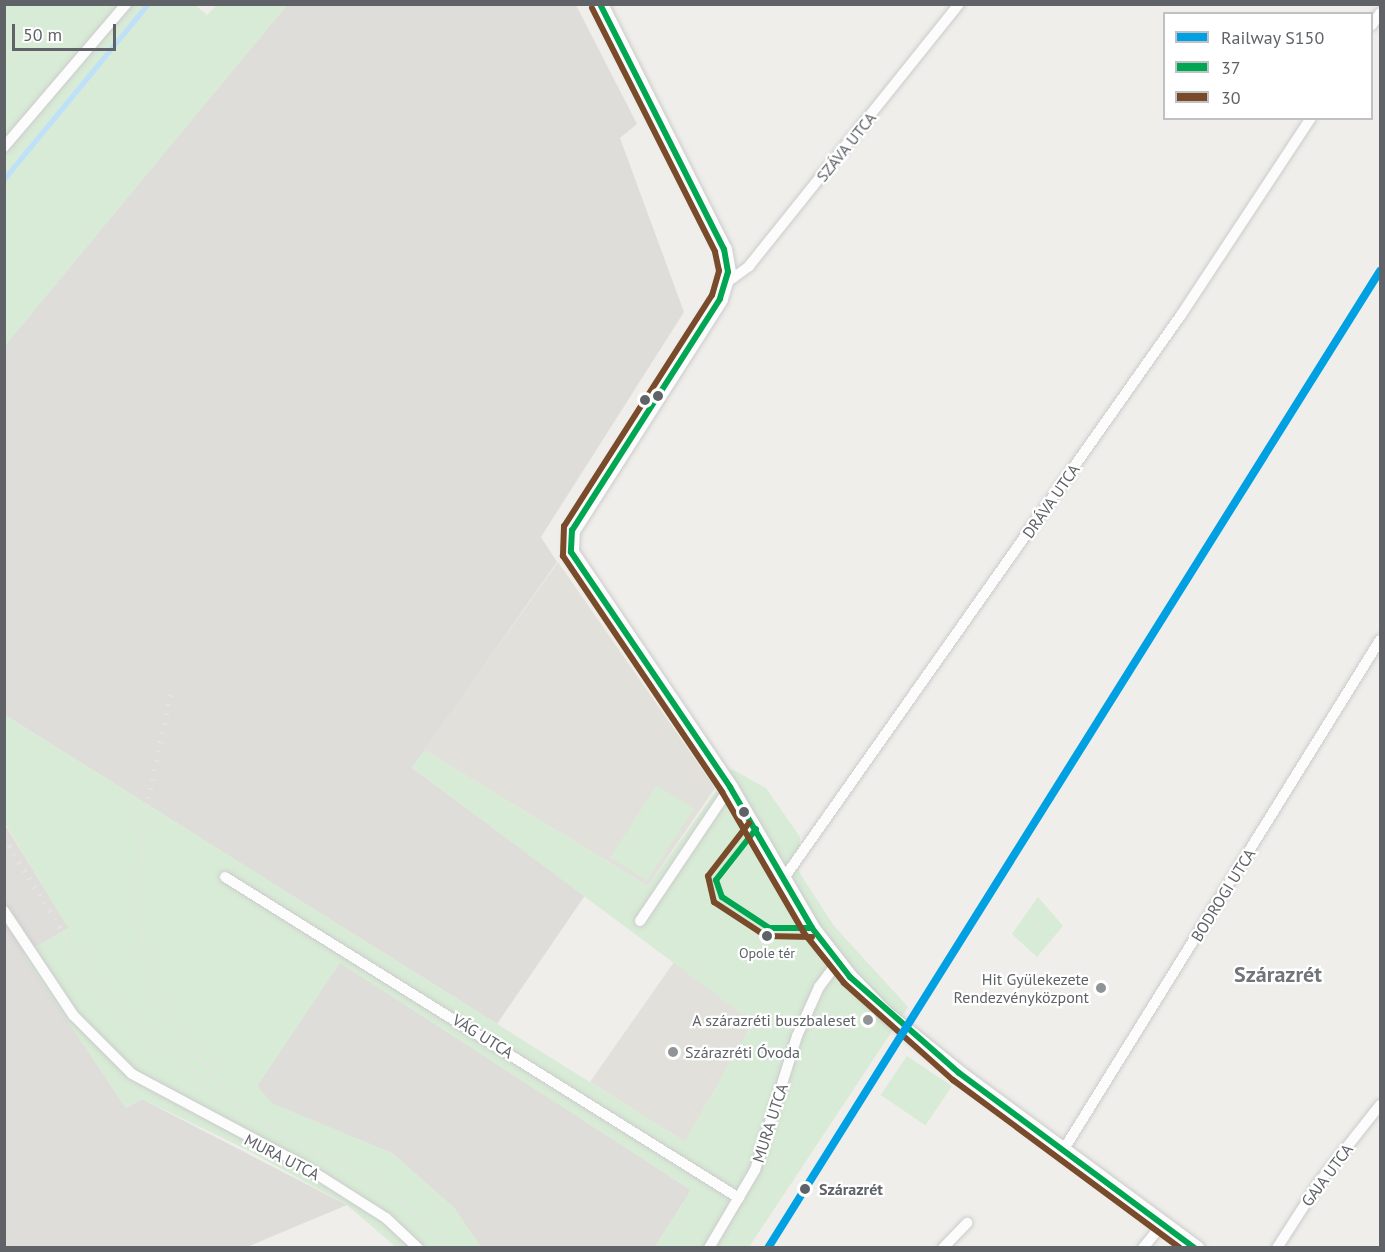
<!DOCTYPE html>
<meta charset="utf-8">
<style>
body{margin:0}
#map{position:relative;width:1385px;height:1252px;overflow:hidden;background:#efeeea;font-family:"PT Sans",sans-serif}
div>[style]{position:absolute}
.industrial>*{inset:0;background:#dfddda}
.education>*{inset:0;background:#e2e0da}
.green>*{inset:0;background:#d8ebd6;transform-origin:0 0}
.stream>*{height:4.5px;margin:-2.25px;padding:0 2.25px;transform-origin:2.25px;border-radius:2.25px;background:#bfe0f9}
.roads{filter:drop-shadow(0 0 2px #cbcccc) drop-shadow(0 0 2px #cbcccc)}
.street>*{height:10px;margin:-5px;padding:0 5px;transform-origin:5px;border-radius:5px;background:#fdfcfc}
.secondary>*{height:15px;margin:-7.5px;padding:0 7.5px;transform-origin:7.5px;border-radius:7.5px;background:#fdfcfc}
.rail>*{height:4.5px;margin-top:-2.25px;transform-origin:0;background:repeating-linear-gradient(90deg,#e4e4e4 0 1.5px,transparent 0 9.5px)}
.bus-1>*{height:6px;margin:-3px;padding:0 3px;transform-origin:3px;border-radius:3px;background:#00a651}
.bus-2>*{height:6px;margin:-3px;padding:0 3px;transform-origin:3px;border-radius:3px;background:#7a4b2a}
.rail-1>*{height:8px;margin:-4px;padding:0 4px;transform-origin:4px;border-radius:4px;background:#00a0e3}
.dots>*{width:16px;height:16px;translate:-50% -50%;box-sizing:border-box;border:3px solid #fff;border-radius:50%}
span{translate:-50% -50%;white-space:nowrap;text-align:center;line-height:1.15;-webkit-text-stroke:4.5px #fff;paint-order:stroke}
.bus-label{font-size:14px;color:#5f6368}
.street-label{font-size:16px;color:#5f6368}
.poi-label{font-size:16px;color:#5f6368}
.right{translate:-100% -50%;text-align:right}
.left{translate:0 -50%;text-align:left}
.stop-label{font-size:16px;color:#5f6368;font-weight:700}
.district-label{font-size:22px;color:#70757a;font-weight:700}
.frame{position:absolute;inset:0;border:6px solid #5f6368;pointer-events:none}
.legend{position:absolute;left:1163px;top:12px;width:210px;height:108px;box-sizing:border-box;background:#fff;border:2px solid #bfc1c3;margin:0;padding:8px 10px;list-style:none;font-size:18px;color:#5f6368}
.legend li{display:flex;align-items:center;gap:12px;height:30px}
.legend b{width:30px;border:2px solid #bfc1c3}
.scale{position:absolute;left:12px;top:24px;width:104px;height:27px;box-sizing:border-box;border:3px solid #5f6368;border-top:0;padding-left:8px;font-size:18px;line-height:21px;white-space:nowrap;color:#5f6368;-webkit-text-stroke:4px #fff;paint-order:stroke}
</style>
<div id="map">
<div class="industrial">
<div style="clip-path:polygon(287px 5px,576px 5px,637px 124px,620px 138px,684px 312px,541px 537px,557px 562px,412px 768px,586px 894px,497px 1024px,5px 715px,4px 346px)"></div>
<div style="clip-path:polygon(4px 823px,69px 928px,24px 954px,126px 1108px,142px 1099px,347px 1205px,247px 1247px,5px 1247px)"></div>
<div style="clip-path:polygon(340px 962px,691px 1190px,655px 1247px,481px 1247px,454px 1208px,392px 1153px,272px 1104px,257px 1086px)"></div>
</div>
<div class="education">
<div style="clip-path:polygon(558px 562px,715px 788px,648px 886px,424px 750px)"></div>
<div style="clip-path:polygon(674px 962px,753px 1022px,685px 1142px,590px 1082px)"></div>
</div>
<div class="green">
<div style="clip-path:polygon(5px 5px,195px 5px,207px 15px,217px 5px,287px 5px,5px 346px)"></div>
<div style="clip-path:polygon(5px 715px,685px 1142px,753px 1022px,412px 768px,424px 750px,648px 886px,732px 769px,766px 788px,800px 837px,799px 872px,834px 926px,908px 1007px,749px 1247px,655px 1247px,691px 1190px,340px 963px,257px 1086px,273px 1104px,392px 1153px,454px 1208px,481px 1247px,396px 1247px,347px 1205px,245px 1149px,142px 1099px,126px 1108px,23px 955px,68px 928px,5px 823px)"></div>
<div style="left:657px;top:785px;width:44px;height:86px;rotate:33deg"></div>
<div style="clip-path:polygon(1038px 897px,1063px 926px,1037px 957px,1012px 934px)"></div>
<div style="left:907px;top:1056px;width:54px;height:47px;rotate:34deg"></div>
</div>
<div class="stream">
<div style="left:4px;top:179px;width:227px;rotate:-50.6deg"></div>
</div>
<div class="roads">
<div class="street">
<div style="left:1372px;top:25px;width:14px;rotate:-56deg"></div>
<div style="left:4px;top:147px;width:188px;rotate:-49.5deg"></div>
<div style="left:726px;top:283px;width:29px;rotate:-36deg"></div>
<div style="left:749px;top:266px;width:336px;rotate:-51.3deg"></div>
<div style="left:225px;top:877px;width:606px;rotate:31.99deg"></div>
<div style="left:784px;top:878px;width:689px;rotate:-54.81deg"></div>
<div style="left:1181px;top:315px;width:236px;rotate:-56.6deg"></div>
<div style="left:4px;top:911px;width:125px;rotate:56.4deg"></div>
<div style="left:73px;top:1015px;width:83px;rotate:45deg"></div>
<div style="left:132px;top:1074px;width:195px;rotate:28.1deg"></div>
<div style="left:304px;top:1166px;width:97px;rotate:32.4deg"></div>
<div style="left:386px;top:1218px;width:44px;rotate:43.2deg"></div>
<div style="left:640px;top:921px;width:161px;rotate:-56.1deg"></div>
<div style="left:1064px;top:1149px;width:599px;rotate:-58.17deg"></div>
<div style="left:709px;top:1248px;width:91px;rotate:-59.5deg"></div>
<div style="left:755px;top:1170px;width:140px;rotate:-72.6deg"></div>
<div style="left:797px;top:1036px;width:54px;rotate:-65.8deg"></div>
<div style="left:819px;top:987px;width:30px;rotate:-53deg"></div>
<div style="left:943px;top:1248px;width:35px;rotate:-46deg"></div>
<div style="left:1143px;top:1248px;width:32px;rotate:-51deg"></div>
<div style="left:1277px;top:1248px;width:80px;rotate:-57.3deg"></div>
<div style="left:1320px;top:1181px;width:97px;rotate:-51.7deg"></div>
</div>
<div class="secondary">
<div style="left:600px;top:4px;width:275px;rotate:63.2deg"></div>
<div style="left:724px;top:249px;width:23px;rotate:80deg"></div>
<div style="left:728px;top:272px;width:28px;rotate:107deg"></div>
<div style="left:720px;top:299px;width:274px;rotate:122.6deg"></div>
<div style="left:572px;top:530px;width:22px;rotate:93deg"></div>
<div style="left:571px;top:552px;width:284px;rotate:55.9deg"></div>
<div style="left:730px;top:787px;width:163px;rotate:59.8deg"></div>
<div style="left:812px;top:928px;width:62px;rotate:52.2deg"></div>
<div style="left:850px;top:977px;width:49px;rotate:45.8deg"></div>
<div style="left:884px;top:1012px;width:97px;rotate:39.1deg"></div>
<div style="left:959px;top:1073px;width:295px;rotate:36.4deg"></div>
</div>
</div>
<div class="rail">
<div style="left:171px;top:695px;width:146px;rotate:102.2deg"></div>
<div style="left:140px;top:838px;width:100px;rotate:90deg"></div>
<div style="left:140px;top:938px;width:48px;rotate:73.1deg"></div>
<div style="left:154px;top:984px;width:57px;rotate:61.6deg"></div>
<div style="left:181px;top:1034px;width:76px;rotate:50.9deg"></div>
<div style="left:4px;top:838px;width:160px;rotate:57.8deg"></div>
<div style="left:89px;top:973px;width:77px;rotate:49.2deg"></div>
<div style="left:139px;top:1031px;width:142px;rotate:36.7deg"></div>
<div style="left:253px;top:1116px;width:178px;rotate:30deg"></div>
<div style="left:407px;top:1205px;width:61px;rotate:45deg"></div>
</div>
<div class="bus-1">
<div style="left:600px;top:4px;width:275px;rotate:63.2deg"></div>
<div style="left:724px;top:249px;width:23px;rotate:80deg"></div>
<div style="left:728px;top:272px;width:28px;rotate:107deg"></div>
<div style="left:720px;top:299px;width:274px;rotate:122.6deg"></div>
<div style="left:572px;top:530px;width:22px;rotate:93deg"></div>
<div style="left:571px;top:552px;width:284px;rotate:55.9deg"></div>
<div style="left:730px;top:787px;width:163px;rotate:59.8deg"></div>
<div style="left:812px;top:928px;width:62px;rotate:52.2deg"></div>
<div style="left:850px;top:977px;width:145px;rotate:41.4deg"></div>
<div style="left:959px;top:1073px;width:294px;rotate:36.6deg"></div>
<div style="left:756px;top:829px;width:65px;rotate:128.1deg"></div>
<div style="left:716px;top:880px;width:18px;rotate:71deg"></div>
<div style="left:722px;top:897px;width:56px;rotate:33.4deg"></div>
<div style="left:769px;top:928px;width:43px"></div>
</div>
<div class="bus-2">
<div style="left:592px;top:8px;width:273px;rotate:63.2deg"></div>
<div style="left:715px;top:252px;width:19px;rotate:78deg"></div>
<div style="left:719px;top:271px;width:25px;rotate:106deg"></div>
<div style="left:712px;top:295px;width:274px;rotate:122.6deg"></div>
<div style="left:564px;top:526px;width:30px;rotate:92deg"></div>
<div style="left:563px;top:556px;width:285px;rotate:56deg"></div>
<div style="left:722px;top:792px;width:163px;rotate:59.8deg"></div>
<div style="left:804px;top:933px;width:64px;rotate:51.3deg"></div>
<div style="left:844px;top:983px;width:146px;rotate:41.7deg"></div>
<div style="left:953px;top:1080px;width:282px;rotate:36.5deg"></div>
<div style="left:749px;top:823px;width:67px;rotate:127.7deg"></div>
<div style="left:708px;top:876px;width:27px;rotate:77deg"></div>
<div style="left:714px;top:902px;width:62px;rotate:33.2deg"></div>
<div style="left:766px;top:936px;width:46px;rotate:1.2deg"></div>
</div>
<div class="rail-1">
<div style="left:768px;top:1248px;width:1153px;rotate:-57.94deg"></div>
</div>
<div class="dots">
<div style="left:658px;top:396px;background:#5f6368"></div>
<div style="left:645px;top:400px;background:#5f6368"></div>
<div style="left:744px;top:812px;background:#5f6368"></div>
<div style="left:767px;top:936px;background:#5f6368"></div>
<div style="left:1101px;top:988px;background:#919496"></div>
<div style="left:868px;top:1020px;background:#919496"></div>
<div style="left:673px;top:1052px;background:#919496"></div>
<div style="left:805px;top:1189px;background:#5f6368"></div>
</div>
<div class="bus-label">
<span style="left:767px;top:953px">Opole tér</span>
</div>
<div class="street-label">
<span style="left:846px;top:147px;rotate:-51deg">SZÁVA UTCA</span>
<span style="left:1051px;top:501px;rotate:-55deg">DRÁVA UTCA</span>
<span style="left:1223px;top:895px;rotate:-58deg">BODROGI UTCA</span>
<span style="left:483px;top:1036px;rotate:32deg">VÁG UTCA</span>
<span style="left:770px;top:1123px;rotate:-72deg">MURA UTCA</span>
<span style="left:282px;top:1157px;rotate:27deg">MURA UTCA</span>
<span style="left:1327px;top:1175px;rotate:-53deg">GAJA UTCA</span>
</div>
<div class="poi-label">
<span class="right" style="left:1089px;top:988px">Hit Gyülekezete<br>Rendezvényközpont</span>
<span class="right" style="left:856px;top:1020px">A szárazréti buszbaleset</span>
<span class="left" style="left:685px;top:1052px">Szárazréti Óvoda</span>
</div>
<div class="stop-label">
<span class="left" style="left:819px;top:1189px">Szárazrét</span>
</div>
<div class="district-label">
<span style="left:1278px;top:975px">Szárazrét</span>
</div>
<div class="frame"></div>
<ul class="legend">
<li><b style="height:8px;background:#00a0e3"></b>Railway S150</li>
<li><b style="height:8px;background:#00a651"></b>37</li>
<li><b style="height:8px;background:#7a4b2a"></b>30</li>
</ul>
<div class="scale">50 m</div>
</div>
